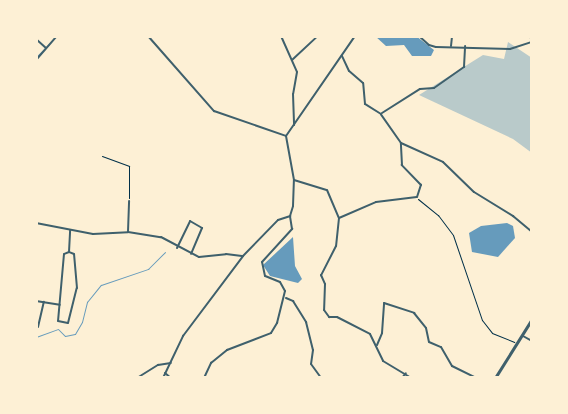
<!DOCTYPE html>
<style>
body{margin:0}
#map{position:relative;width:568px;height:414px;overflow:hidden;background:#fdf0d5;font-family:Quicksand,sans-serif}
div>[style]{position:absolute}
.green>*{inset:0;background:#b9caca}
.water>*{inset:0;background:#669bbc}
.stream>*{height:1px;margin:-0.5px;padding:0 0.5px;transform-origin:0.5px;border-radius:0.5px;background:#669bbc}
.path>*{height:1px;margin:-0.5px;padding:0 0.5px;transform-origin:0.5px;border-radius:0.5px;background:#003049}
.minor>*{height:2px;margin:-1px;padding:0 1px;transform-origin:1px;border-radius:1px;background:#3f606c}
.tertiary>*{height:2.5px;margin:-1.25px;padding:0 1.25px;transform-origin:1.25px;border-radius:1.25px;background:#3f606c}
span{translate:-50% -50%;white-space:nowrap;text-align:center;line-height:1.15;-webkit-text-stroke:4px #fdf0d5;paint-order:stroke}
.frame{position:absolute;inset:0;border:38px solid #fdf0d5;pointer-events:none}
</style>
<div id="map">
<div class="green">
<div style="clip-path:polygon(508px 42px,532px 58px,532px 153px,513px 139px,419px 95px,483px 55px,504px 59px)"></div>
</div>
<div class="water">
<div style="clip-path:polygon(375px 36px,416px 36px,434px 50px,431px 56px,412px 56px,404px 45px,386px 46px)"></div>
<div style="clip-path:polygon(507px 223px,513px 226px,515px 238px,498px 257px,472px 252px,469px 233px,481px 226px)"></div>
<div style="clip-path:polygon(293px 237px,295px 266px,302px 279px,298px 283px,270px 276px,263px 265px)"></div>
</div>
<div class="stream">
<div style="left:36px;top:57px;width:18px;rotate:-45deg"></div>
<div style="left:36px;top:337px;width:23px;rotate:-20deg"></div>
<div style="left:58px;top:329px;width:10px;rotate:45deg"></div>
<div style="left:65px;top:336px;width:10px;rotate:-11deg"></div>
<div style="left:75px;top:334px;width:14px;rotate:-60deg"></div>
<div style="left:82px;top:322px;width:21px;rotate:-76deg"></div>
<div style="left:87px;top:302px;width:22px;rotate:-51deg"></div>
<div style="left:101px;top:285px;width:50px;rotate:-18.8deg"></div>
<div style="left:148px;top:269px;width:24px;rotate:-45deg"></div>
</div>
<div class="path">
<div style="left:102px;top:156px;width:29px;rotate:20deg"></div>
<div style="left:129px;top:166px;width:32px;rotate:90deg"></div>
<div style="left:418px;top:199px;width:26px;rotate:39deg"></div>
<div style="left:438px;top:215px;width:25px;rotate:53deg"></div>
<div style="left:453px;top:235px;width:90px;rotate:71.2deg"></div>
<div style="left:482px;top:320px;width:16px;rotate:52deg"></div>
<div style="left:492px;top:333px;width:24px;rotate:22deg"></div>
</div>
<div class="minor">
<div style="left:148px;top:36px;width:100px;rotate:48.7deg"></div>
<div style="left:214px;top:111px;width:76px;rotate:19.1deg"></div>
<div style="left:281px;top:36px;width:39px;rotate:66deg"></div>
<div style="left:297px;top:72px;width:22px;rotate:100deg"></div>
<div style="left:293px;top:94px;width:31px;rotate:88deg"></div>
<div style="left:419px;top:36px;width:13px;rotate:42deg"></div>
<div style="left:429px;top:45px;width:7px;rotate:16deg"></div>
<div style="left:436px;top:47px;width:74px;rotate:1.5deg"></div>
<div style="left:510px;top:49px;width:23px;rotate:-18deg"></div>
<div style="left:529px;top:36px;width:4px;rotate:45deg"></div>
<div style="left:36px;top:39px;width:13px;rotate:42deg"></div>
<div style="left:451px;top:46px;width:10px;rotate:-84deg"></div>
<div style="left:36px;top:60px;width:32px;rotate:-49deg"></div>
<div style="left:292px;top:60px;width:35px;rotate:-43deg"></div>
<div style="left:382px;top:113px;width:45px;rotate:-32.3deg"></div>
<div style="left:420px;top:89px;width:14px;rotate:-4deg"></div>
<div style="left:434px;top:88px;width:37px;rotate:-35deg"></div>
<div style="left:464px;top:67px;width:21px;rotate:-87deg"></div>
<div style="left:401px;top:143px;width:46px;rotate:24.3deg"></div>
<div style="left:443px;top:162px;width:43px;rotate:44.1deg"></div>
<div style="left:474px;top:192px;width:46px;rotate:31.6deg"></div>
<div style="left:513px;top:216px;width:25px;rotate:40deg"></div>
<div style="left:294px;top:180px;width:34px;rotate:17deg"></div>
<div style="left:327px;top:190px;width:30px;rotate:67deg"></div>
<div style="left:339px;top:218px;width:28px;rotate:96deg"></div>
<div style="left:336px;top:246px;width:33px;rotate:117deg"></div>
<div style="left:321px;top:275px;width:10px;rotate:66deg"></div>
<div style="left:325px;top:284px;width:26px;rotate:92deg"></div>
<div style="left:324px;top:310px;width:9px;rotate:54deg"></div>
<div style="left:329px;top:317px;width:8px"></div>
<div style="left:337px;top:317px;width:37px;rotate:27deg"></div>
<div style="left:370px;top:334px;width:30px;rotate:64deg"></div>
<div style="left:383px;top:361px;width:33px;rotate:31deg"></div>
<div style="left:339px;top:218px;width:40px;rotate:-23.4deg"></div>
<div style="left:376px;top:202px;width:41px;rotate:-7deg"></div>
<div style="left:417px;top:197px;width:13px;rotate:-72deg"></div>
<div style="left:421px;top:185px;width:28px;rotate:-134deg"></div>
<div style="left:402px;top:165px;width:22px;rotate:-93deg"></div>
<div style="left:401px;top:143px;width:35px;rotate:-125deg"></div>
<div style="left:381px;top:114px;width:19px;rotate:-148deg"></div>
<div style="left:365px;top:104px;width:21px;rotate:-95deg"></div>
<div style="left:363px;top:83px;width:18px;rotate:-139deg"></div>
<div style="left:349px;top:71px;width:17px;rotate:-115deg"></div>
<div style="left:36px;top:223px;width:58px;rotate:10.9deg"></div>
<div style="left:93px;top:234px;width:35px;rotate:-3deg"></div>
<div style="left:128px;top:232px;width:33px;rotate:9deg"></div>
<div style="left:161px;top:237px;width:43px;rotate:27.8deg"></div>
<div style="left:199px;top:257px;width:27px;rotate:-6deg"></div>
<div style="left:226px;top:254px;width:16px;rotate:7deg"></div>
<div style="left:128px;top:232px;width:31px;rotate:-88deg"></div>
<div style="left:177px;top:248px;width:30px;rotate:-64deg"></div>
<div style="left:190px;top:221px;width:14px;rotate:30deg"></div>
<div style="left:202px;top:228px;width:28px;rotate:113deg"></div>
<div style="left:69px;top:252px;width:5px;rotate:158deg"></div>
<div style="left:64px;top:254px;width:67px;rotate:95.1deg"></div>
<div style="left:58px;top:321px;width:10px;rotate:11deg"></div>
<div style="left:68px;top:323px;width:36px;rotate:-76deg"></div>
<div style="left:77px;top:288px;width:34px;rotate:-95deg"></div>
<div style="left:74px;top:254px;width:5px;rotate:-158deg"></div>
<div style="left:69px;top:252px;width:22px;rotate:-87deg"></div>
<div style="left:286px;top:298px;width:8px;rotate:23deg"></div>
<div style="left:293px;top:301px;width:25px;rotate:58deg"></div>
<div style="left:306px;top:322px;width:29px;rotate:76deg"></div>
<div style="left:313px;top:350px;width:14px;rotate:98deg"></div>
<div style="left:311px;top:364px;width:17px;rotate:54deg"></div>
<div style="left:36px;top:301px;width:24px;rotate:9deg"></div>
<div style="left:38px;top:327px;width:26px;rotate:-77deg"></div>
<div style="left:523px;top:336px;width:10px;rotate:29deg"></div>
<div style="left:377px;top:345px;width:13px;rotate:-67deg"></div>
<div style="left:382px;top:333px;width:30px;rotate:-86deg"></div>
<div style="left:384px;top:303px;width:32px;rotate:18deg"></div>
<div style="left:414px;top:313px;width:19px;rotate:51deg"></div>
<div style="left:426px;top:328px;width:14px;rotate:78deg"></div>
<div style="left:429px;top:342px;width:13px;rotate:23deg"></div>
<div style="left:441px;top:347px;width:22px;rotate:60deg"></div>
<div style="left:452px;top:366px;width:28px;rotate:26deg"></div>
<div style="left:165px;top:373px;width:8px;rotate:40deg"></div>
<div style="left:137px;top:378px;width:25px;rotate:-32deg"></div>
<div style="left:158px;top:365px;width:13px;rotate:-9deg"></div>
<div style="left:163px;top:378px;width:47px;rotate:-64.5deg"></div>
<div style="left:183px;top:336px;width:100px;rotate:-53.1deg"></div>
<div style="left:243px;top:256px;width:50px;rotate:-45.8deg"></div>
<div style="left:278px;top:220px;width:13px;rotate:-18deg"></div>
<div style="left:290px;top:216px;width:10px;rotate:-73deg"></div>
<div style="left:293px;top:206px;width:26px;rotate:-88deg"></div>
<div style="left:294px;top:180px;width:45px;rotate:-100.3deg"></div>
<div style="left:286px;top:136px;width:121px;rotate:-55.4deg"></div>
<div style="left:204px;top:378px;width:17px;rotate:-65deg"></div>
<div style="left:211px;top:363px;width:21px;rotate:-39deg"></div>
<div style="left:227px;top:350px;width:47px;rotate:-21.1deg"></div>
<div style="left:271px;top:333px;width:12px;rotate:-59deg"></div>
<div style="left:277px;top:323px;width:33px;rotate:-76deg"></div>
<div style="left:285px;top:291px;width:10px;rotate:-119deg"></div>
<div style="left:280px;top:282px;width:16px;rotate:-158deg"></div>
<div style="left:265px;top:276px;width:14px;rotate:-102deg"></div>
<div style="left:262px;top:262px;width:45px;rotate:-47.7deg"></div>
<div style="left:292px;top:229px;width:13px;rotate:-99deg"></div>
<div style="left:402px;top:378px;width:6px;rotate:-51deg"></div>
</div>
<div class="tertiary">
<div style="left:495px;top:378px;width:70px;rotate:-57.9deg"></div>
</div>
<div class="frame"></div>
</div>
